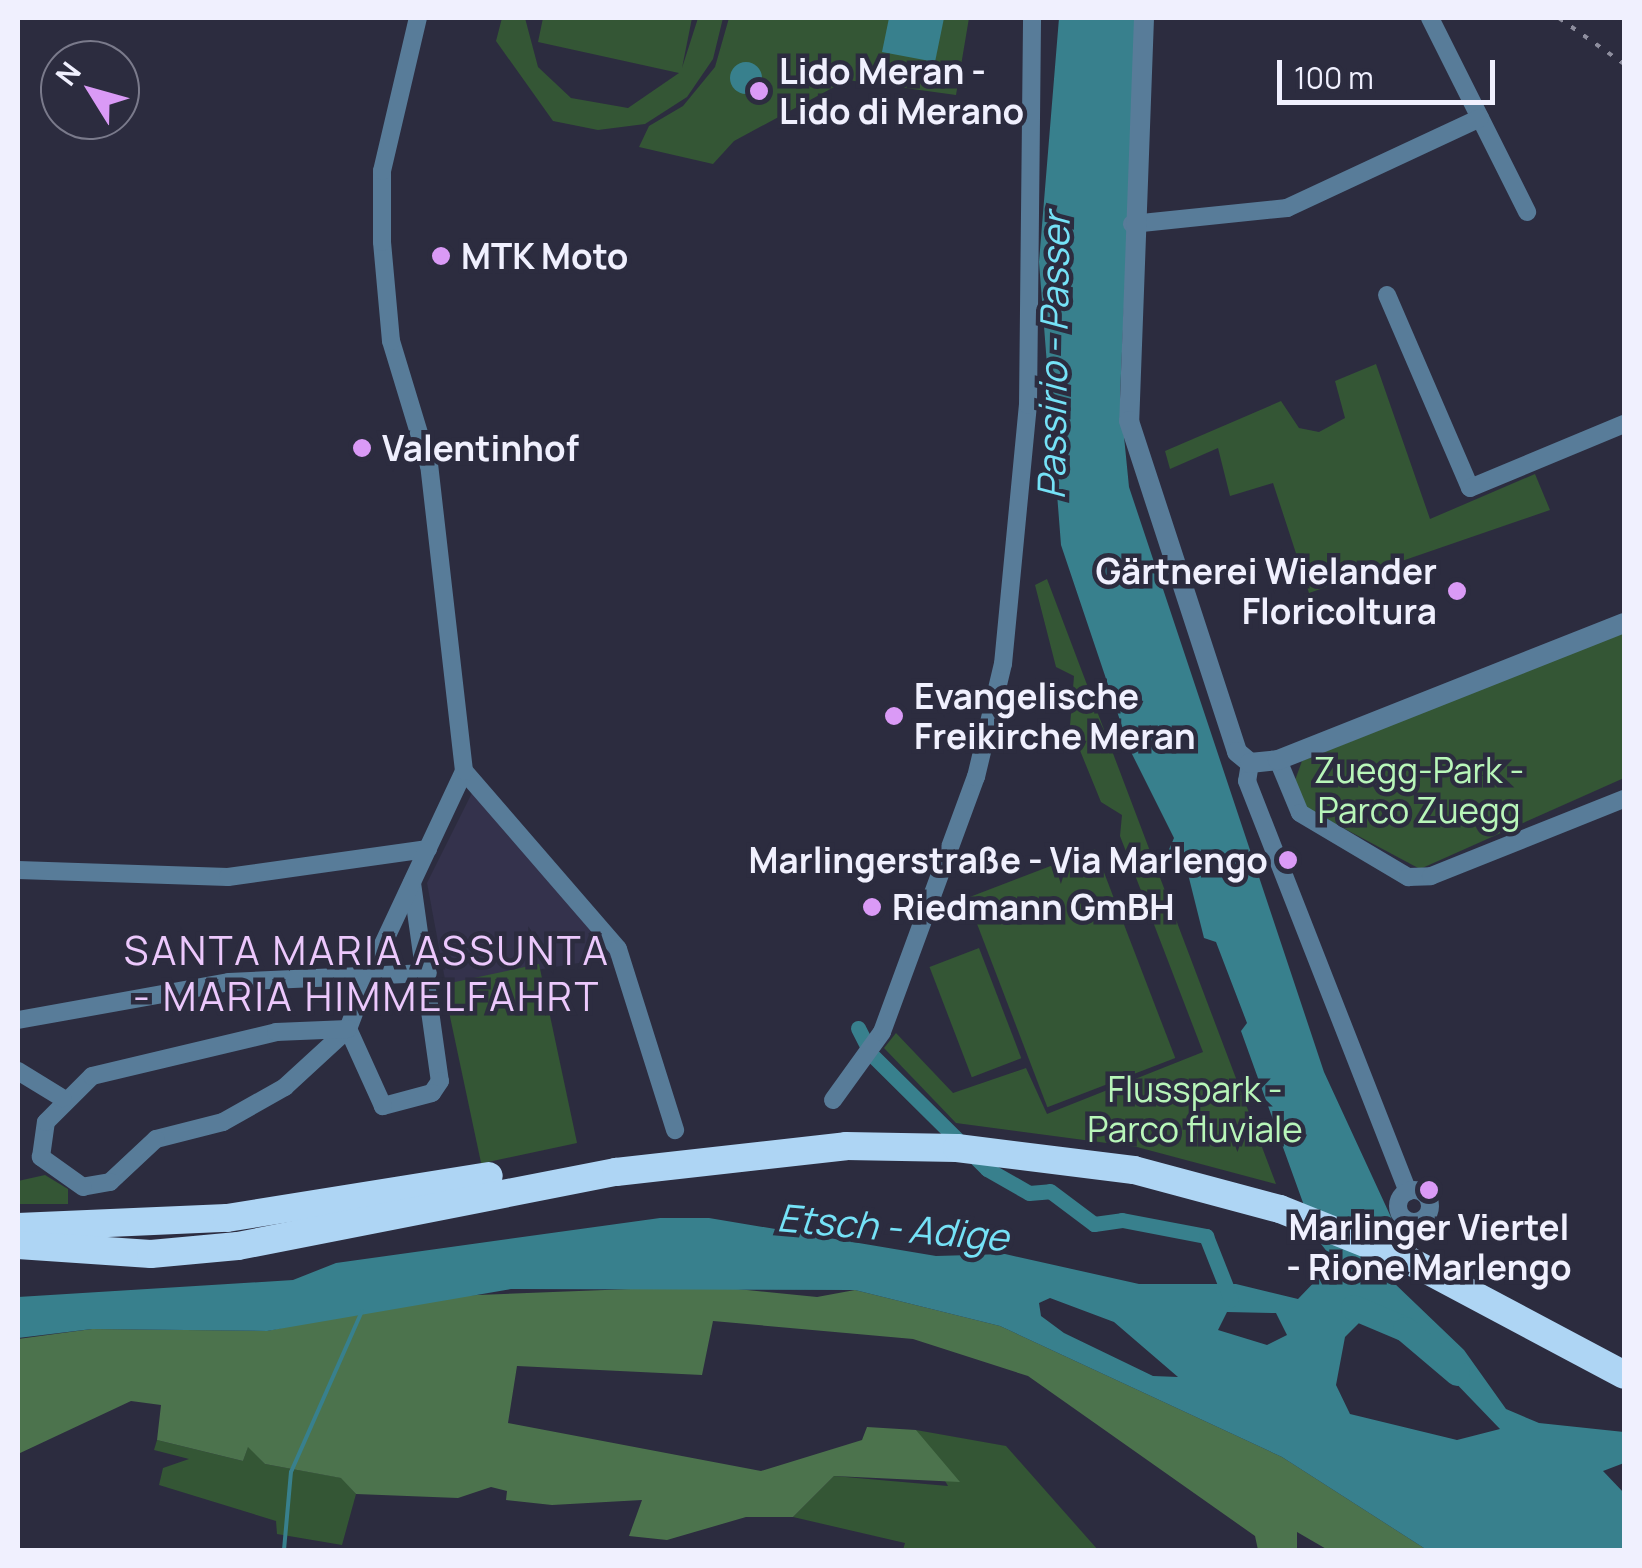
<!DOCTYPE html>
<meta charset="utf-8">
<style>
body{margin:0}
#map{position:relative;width:1642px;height:1568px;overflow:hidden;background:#2c2c3f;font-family:Manrope,sans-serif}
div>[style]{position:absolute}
.built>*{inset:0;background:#34324c}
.green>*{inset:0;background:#345635;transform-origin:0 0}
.forest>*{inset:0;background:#4c734d}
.water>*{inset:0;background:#38808d}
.round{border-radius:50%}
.stream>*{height:4px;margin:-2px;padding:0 2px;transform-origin:2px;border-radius:2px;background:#38808d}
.canal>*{height:15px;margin:-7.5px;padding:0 7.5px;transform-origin:7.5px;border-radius:7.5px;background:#38808d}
.river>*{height:25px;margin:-12.5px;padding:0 12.5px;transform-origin:12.5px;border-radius:12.5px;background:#38808d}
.minor>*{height:18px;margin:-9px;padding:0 9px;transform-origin:9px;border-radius:9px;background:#587c99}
.minor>.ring{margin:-9px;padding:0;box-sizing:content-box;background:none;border:18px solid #587c99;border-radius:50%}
.tertiary>*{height:20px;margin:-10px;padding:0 10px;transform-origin:10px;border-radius:10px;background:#587c99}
.trunk>*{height:28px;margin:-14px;padding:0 14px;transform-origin:14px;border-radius:14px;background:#aed5f4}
.rail>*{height:4px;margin-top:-2px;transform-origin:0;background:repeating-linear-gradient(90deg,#8d8d9d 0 5px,transparent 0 15px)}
.dots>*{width:28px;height:28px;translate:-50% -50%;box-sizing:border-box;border:5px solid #2c2c3f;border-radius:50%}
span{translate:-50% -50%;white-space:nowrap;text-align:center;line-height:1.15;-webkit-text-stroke:9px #2c2c3f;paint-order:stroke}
.poi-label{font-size:35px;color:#f0f0fe;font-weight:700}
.left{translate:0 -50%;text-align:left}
.right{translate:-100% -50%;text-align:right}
.park-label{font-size:35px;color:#b8f6b9}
.water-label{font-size:38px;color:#75e2f7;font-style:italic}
.quarter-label{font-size:40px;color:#ecc8fc;letter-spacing:2.5px}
.frame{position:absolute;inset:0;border:20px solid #f0f0fe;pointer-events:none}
.north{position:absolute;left:40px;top:40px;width:100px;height:100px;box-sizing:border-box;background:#2c2c3f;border:2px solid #7a7a8b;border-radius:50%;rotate:307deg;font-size:28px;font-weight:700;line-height:40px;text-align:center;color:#f0f0fe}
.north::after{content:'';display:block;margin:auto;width:35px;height:45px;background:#da9af6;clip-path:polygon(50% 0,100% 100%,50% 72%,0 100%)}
.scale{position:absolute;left:1277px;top:60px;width:218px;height:45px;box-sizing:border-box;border:5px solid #f0f0fe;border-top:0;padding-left:12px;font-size:30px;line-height:35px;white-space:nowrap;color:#f0f0fe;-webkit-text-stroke:8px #2c2c3f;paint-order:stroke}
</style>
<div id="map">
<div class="built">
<div style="clip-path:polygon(477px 783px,621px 956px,446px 985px,427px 883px)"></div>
</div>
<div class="green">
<div style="clip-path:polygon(502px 18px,525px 18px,538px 67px,571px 98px,628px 108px,679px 73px,538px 42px,543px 18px,692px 18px,682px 68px,698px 18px,723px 18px,713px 59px,687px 97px,645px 124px,598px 130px,553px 121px,496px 41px)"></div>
<div style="clip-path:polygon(729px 18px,969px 18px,956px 95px,847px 80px,734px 141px,713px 164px,639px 147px,649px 126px,683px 106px,715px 67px)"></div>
<div style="clip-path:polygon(1376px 364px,1430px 519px,1535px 474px,1550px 510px,1309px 593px,1273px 483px,1230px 496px,1218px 448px,1170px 469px,1165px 451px,1281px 401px,1299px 428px,1319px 432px,1345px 418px,1335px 381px)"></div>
<div style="clip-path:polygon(1047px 579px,1276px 1184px,1137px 1147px,956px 1123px,884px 1048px,896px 1033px,953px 1093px,1026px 1068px,1047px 1114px,1203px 1052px,1120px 836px,1122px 815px,1101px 802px,1070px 726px,1074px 676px,1056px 667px,1035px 585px)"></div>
<div style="clip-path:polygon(1624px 631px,1624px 778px,1420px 869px,1306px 808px,1294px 783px,1302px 761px)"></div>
<div style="left:1095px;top:849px;width:224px;height:137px;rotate:69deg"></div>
<div style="left:979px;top:948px;width:118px;height:53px;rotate:69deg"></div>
<div style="left:539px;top:964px;width:183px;height:98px;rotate:78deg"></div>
<div style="clip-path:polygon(45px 1175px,68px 1189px,68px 1204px,19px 1204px,18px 1181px)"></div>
<div style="clip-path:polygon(916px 1430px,1006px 1446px,1098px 1550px,903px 1550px,905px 1543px,793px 1517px,834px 1476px,948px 1486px)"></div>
<div style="clip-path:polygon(157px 1440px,243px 1461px,248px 1446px,265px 1464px,342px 1478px,356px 1494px,342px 1545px,277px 1534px,276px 1521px,159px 1485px,163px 1468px,189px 1459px,154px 1450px)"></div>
</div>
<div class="forest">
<div style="clip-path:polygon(708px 1286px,817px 1297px,855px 1290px,1000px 1326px,1282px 1457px,1427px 1550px,1328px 1550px,1297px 1532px,1297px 1550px,1258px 1550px,1255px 1536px,1028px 1376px,913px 1339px,713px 1321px,702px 1375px,517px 1366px,508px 1423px,761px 1471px,862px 1440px,867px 1427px,916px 1430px,960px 1482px,834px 1476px,793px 1517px,746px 1517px,667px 1540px,629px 1536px,642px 1500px,552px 1505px,506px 1500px,507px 1491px,491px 1487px,458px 1498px,356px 1494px,341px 1478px,265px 1464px,248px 1447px,243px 1461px,157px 1440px,161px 1405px,131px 1401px,18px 1454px,18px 1339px,92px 1329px,267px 1331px,427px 1297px)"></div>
</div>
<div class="water">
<div style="clip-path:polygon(889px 18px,944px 18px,935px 62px,882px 52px)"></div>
<div style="clip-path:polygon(evenodd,1059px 18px,1137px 18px,1120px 396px,1129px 487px,1324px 1072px,1396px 1228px,1393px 1282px,1464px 1350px,1506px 1409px,1539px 1423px,1624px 1432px,1624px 1463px,1603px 1471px,1624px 1493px,1624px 1550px,1427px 1550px,1282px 1457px,1000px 1326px,855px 1290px,511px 1289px,267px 1331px,92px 1329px,18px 1338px,18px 1297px,293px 1280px,336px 1263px,660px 1218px,709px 1218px,936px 1256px,1005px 1254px,1139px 1284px,1236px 1284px,1298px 1299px,1322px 1274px,1331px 1257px,1315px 1236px,1241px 1031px,1247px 1023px,1216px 942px,1204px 938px,1187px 870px,1167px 854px,1174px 838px,1130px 750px,1061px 545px,1039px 262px,1059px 18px,1050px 1298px,1114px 1322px,1178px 1377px,1153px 1376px,1064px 1333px,1041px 1316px,1039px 1303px,1050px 1298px,1059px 18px,1227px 1312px,1276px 1313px,1287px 1335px,1267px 1345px,1218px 1330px,1227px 1312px,1059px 18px,1364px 1318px,1394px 1319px,1500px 1429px,1457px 1440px,1350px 1414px,1336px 1385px,1345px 1337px,1364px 1318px)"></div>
<div class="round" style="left:730px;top:62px;width:32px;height:32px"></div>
</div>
<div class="stream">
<div style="left:284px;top:1550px;width:78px;rotate:-84.9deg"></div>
<div style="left:291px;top:1472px;width:176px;rotate:-66.2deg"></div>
</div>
<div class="canal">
<div style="left:858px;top:1028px;width:18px;rotate:63deg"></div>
<div style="left:874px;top:1057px;width:159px;rotate:44.7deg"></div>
<div style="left:987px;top:1169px;width:48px;rotate:29.7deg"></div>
<div style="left:1029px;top:1193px;width:21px;rotate:-5deg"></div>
<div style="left:1050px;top:1191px;width:55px;rotate:36.9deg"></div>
<div style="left:1094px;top:1224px;width:28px;rotate:-8deg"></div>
<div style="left:1122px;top:1220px;width:86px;rotate:10.8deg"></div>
<div style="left:1206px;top:1236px;width:68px;rotate:68.4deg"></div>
</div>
<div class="river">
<div style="left:1353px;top:1307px;width:56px;rotate:22.9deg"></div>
<div style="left:1405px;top:1329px;width:68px;rotate:40.2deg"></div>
</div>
<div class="minor">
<div style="left:1430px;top:18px;width:217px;rotate:63.4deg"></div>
<div style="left:1132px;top:224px;width:156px;rotate:-5.9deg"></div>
<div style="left:1287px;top:208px;width:213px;rotate:-25deg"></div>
<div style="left:1387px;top:295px;width:210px;rotate:66.7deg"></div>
<div style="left:1470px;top:488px;width:167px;rotate:-22.6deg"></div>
<div style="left:1278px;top:760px;width:57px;rotate:67.5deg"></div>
<div style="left:1300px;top:813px;width:126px;rotate:30.7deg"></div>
<div style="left:1408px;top:877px;width:23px;rotate:-2deg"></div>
<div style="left:1431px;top:876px;width:208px;rotate:-21.8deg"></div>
<div style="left:1250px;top:763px;width:18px;rotate:99deg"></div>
<div style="left:1247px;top:781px;width:441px;rotate:68.6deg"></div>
<div style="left:464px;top:771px;width:235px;rotate:49.1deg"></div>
<div style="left:618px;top:949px;width:190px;rotate:72.5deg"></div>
<div style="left:18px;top:870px;width:210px;rotate:1.9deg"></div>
<div style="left:228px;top:877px;width:202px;rotate:-8deg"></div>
<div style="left:412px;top:883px;width:200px;rotate:82deg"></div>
<div style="left:440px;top:1081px;width:14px;rotate:124deg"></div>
<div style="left:432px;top:1093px;width:51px;rotate:165.1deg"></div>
<div style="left:383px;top:1106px;width:85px;rotate:-114.4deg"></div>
<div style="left:348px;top:1029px;width:59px;rotate:-69.1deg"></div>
<div style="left:369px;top:974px;width:224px;rotate:-64.9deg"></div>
<div style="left:464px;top:771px;width:307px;rotate:-96.5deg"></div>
<div style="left:429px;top:466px;width:131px;rotate:-106.9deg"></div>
<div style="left:391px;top:341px;width:99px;rotate:-95.2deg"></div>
<div style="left:382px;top:242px;width:71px;rotate:-90deg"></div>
<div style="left:382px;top:171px;width:157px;rotate:-76.8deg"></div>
<div style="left:18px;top:1020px;width:214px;rotate:-10.2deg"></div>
<div style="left:229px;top:982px;width:199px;rotate:-2.6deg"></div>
<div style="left:348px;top:1029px;width:86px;rotate:137.4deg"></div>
<div style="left:285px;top:1087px;width:71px;rotate:150.6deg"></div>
<div style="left:223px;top:1122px;width:69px;rotate:165.8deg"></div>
<div style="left:156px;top:1139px;width:63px;rotate:136.9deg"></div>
<div style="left:110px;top:1182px;width:27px;rotate:170deg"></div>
<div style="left:83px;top:1187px;width:52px;rotate:-144.5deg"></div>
<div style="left:41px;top:1157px;width:35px;rotate:-82deg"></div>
<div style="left:46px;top:1122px;width:65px;rotate:-45deg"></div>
<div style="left:92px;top:1076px;width:189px;rotate:-13.4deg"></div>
<div style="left:276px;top:1032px;width:72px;rotate:-2.4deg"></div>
<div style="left:18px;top:1071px;width:52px;rotate:31.5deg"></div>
<div style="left:833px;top:1100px;width:84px;rotate:-54.2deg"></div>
<div style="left:882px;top:1032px;width:272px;rotate:-69.8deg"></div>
<div style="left:976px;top:777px;width:116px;rotate:-76.6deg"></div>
<div style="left:1003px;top:664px;width:260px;rotate:-84.5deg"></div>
<div style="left:1028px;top:405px;width:387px;rotate:-89.4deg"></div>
<div class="ring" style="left:1398px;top:1190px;width:14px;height:14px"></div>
</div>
<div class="tertiary">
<div style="left:1144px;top:18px;width:403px;rotate:92.1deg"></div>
<div style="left:1129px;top:421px;width:348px;rotate:71.9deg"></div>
<div style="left:1237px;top:752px;width:17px;rotate:40deg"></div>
<div style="left:1250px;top:763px;width:28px;rotate:-6deg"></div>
<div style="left:1278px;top:760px;width:372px;rotate:-21.6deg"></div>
</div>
<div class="trunk">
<div style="left:18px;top:1227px;width:209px;rotate:-2.5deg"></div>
<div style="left:227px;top:1218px;width:265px;rotate:-9.1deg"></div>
<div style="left:18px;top:1245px;width:133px;rotate:3.9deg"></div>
<div style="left:151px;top:1254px;width:87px;rotate:-5.3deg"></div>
<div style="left:238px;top:1246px;width:385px;rotate:-11.1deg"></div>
<div style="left:616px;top:1172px;width:231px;rotate:-6.4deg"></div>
<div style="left:846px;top:1146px;width:111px;rotate:1deg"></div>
<div style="left:957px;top:1148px;width:178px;rotate:7.1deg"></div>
<div style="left:1134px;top:1170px;width:151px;rotate:15deg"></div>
<div style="left:1280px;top:1209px;width:140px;rotate:21.8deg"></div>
<div style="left:1410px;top:1261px;width:242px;rotate:28deg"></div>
</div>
<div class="rail">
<div style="left:1559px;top:18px;width:80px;rotate:35.3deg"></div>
</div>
<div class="dots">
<div style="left:759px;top:91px;background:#da9af6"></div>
<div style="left:441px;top:256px;background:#da9af6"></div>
<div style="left:362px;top:448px;background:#da9af6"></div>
<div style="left:1457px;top:591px;background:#da9af6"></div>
<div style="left:894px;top:716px;background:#da9af6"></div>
<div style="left:1288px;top:860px;background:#da9af6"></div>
<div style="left:872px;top:907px;background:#da9af6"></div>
<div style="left:1429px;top:1190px;background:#da9af6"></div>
</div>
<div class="poi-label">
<span class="left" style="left:779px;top:91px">Lido Meran -<br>Lido di Merano</span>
<span class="left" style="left:461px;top:256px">MTK Moto</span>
<span class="left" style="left:382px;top:448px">Valentinhof</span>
<span class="right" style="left:1437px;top:591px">Gärtnerei Wielander<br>Floricoltura</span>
<span class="left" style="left:914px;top:716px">Evangelische<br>Freikirche Meran</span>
<span class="right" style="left:1268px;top:860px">Marlingerstraße - Via Marlengo</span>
<span class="left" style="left:892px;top:907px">Riedmann GmBH</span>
<span style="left:1429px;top:1247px">Marlinger Viertel<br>- Rione Marlengo</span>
</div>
<div class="park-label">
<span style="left:1419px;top:790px">Zuegg-Park -<br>Parco Zuegg</span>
<span style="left:1195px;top:1109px">Flusspark -<br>Parco fluviale</span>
</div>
<div class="water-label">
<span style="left:1053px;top:356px;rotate:-89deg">Passirio - Passer</span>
<span style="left:893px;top:1227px;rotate:5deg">Etsch - Adige</span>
</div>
<div class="quarter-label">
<span style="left:367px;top:973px">SANTA MARIA ASSUNTA<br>- MARIA HIMMELFAHRT</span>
</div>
<div class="frame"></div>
<div class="north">N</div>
<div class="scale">100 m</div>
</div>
